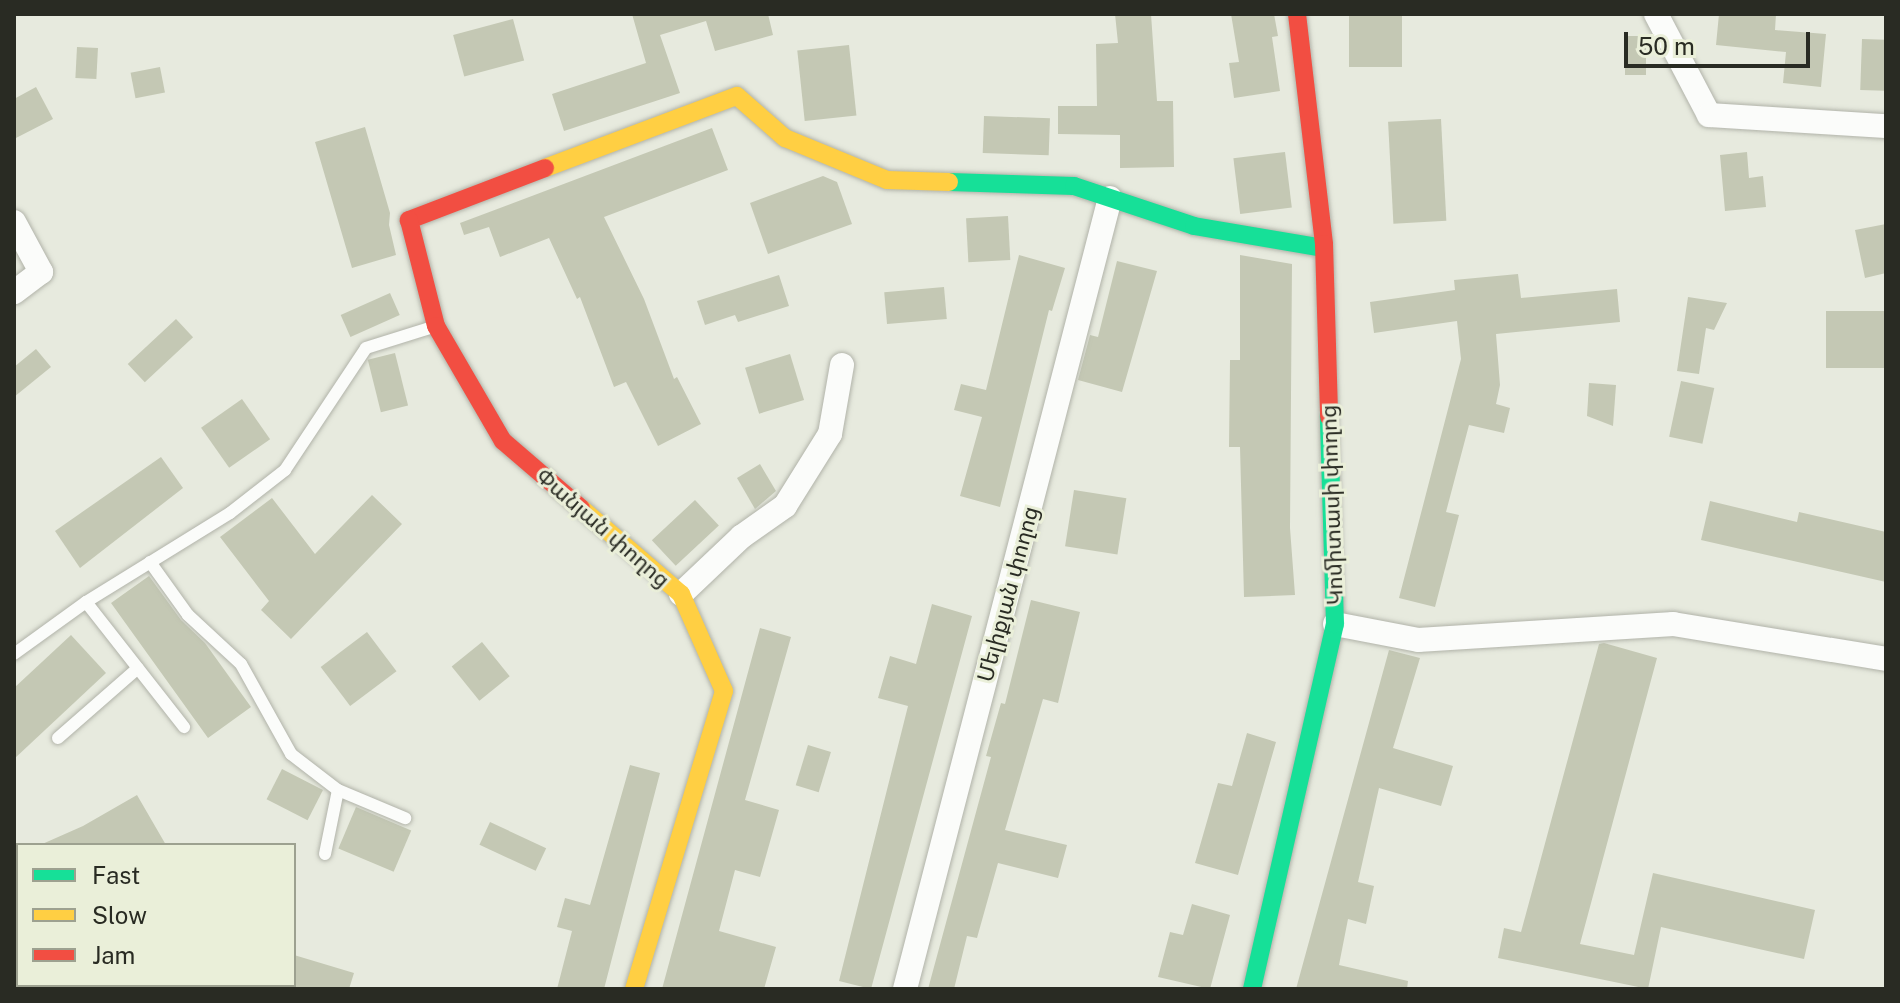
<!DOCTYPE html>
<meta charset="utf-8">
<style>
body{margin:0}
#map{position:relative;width:1900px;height:1003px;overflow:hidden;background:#e7eade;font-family:"Public Sans","Noto Sans Armenian",sans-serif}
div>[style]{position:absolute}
.building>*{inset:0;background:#c4c8b4;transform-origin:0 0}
.roads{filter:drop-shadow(0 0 2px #b1b3a9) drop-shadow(0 0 2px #b1b3a9)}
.lane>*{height:12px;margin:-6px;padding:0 6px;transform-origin:6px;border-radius:6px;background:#fbfcfa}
.street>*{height:24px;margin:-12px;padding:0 12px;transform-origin:12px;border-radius:12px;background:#fbfcfa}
.fast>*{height:18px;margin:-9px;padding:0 9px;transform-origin:9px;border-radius:9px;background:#16e098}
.slow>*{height:18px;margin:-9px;padding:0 9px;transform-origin:9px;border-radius:9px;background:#ffcf43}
.jam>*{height:18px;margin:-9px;padding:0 9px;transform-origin:9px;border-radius:9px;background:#f24e42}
span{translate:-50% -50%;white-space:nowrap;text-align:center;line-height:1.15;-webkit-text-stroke:6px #eaefd9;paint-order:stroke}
.street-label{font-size:22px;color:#292b23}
.frame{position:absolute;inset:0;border:16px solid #292b23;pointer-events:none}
.legend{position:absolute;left:16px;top:843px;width:280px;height:144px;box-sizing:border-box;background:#eaefd9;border:2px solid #9da190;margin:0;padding:10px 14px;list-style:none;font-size:24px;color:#292b23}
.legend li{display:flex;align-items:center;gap:16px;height:40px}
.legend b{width:40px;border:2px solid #9da190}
.scale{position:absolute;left:1624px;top:32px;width:186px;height:36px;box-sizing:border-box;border:4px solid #292b23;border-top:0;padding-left:10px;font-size:24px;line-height:28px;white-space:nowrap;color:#292b23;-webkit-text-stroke:6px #eaefd9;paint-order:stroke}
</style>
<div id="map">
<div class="building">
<div style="clip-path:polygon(632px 14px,768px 14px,773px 35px,715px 51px,706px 21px,660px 35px,680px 93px,564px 131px,552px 94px,646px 63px)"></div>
<div style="clip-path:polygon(1115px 14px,1151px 14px,1157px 101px,1173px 101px,1174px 167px,1120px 168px,1120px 135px,1058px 134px,1058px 106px,1097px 106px,1096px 44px,1118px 43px)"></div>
<div style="clip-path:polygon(1231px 14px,1274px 14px,1278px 36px,1272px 37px,1280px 91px,1234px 98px,1229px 63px,1239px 62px)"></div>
<div style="left:1349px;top:14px;width:53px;height:53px"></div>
<div style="clip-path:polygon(1719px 14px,1776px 14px,1775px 30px,1826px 34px,1821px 87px,1783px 83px,1786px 52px,1716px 45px)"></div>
<div style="left:513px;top:19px;width:43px;height:62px;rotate:75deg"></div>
<div style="left:1625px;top:36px;width:21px;height:39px"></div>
<div style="left:1862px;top:39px;width:24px;height:51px;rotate:2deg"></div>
<div style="left:849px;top:45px;width:71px;height:52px;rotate:84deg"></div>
<div style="left:77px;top:47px;width:21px;height:31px;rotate:3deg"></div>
<div style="left:160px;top:67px;width:26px;height:30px;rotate:79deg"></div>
<div style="clip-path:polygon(36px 87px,53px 119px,14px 139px,14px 99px)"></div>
<div style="left:984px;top:116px;width:66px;height:37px;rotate:2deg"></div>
<div style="left:1441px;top:119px;width:102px;height:53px;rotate:87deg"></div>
<div style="clip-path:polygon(365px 127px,390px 213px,389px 225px,396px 255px,352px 268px,315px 142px)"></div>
<div style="clip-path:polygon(712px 128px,728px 170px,604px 217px,644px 299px,674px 379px,677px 377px,701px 424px,658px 446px,626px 382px,614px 387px,580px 297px,577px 299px,549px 238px,500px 257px,489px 227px,464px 235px,460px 223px)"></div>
<div style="left:1285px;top:152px;width:56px;height:52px;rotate:83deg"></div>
<div style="clip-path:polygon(1747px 152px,1749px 178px,1763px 176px,1766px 207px,1725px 211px,1720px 155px)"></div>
<div style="clip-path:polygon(823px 176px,837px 182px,852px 224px,768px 254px,750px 203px)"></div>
<div style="left:1008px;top:216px;width:44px;height:42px;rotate:87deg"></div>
<div style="clip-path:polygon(1886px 224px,1886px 273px,1865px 278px,1855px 230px)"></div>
<div style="clip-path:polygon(1019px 255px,1065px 268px,1052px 311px,1049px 310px,1000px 507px,960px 496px,982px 417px,954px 410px,961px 384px,986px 390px)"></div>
<div style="clip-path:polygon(1240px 255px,1292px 264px,1290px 528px,1295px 595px,1244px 597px,1240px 447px,1229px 447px,1230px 360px,1240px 360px)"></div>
<div style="clip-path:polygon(1117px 261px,1157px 271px,1122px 392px,1078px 380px,1090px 335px,1098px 337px)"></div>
<div style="clip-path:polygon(1518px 274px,1521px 298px,1617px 289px,1620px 322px,1496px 334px,1500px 385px,1496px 404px,1510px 408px,1504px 433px,1469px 425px,1446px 512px,1459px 515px,1435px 607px,1399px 598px,1461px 359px,1457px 321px,1374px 333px,1370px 302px,1455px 290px,1454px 280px)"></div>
<div style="clip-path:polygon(779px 275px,789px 306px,738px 322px,735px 315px,705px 325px,697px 301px)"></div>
<div style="left:944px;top:287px;width:32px;height:60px;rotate:85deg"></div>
<div style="left:390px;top:293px;width:24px;height:54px;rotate:66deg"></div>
<div style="clip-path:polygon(1688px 297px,1727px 303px,1714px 330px,1706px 328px,1699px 374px,1677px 371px)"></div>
<div style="left:1826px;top:311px;width:60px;height:57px"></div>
<div style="left:176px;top:319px;width:25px;height:66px;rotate:47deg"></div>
<div style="clip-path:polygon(36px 349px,51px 367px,14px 397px,14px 367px)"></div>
<div style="left:395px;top:353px;width:54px;height:28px;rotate:76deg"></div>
<div style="left:790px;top:354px;width:48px;height:47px;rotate:73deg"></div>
<div style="left:1681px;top:381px;width:34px;height:57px;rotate:12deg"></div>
<div style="clip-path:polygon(1589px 383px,1616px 385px,1613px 426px,1587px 416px)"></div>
<div style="left:242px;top:399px;width:49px;height:50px;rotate:55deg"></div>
<div style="clip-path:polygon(161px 457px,183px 488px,80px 568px,55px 531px)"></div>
<div style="clip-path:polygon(760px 464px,776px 491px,755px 509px,737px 478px)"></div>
<div style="left:1074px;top:490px;width:53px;height:57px;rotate:9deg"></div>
<div style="clip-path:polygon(372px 495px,402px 524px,291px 639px,261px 610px,269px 601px,220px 537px,272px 498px,315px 554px)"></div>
<div style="left:695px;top:500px;width:35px;height:59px;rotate:47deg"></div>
<div style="clip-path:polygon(1710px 501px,1797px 522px,1799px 512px,1886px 532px,1886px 582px,1701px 540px)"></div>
<div style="clip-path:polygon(149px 576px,181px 620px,205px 643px,251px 707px,208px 738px,111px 603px)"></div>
<div style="clip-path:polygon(1031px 600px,1080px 612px,1058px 703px,1043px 699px,1005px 830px,1067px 845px,1058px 878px,998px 863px,977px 938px,967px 936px,954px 989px,928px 989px,991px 757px,986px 756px,1001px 703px,1005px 704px)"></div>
<div style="clip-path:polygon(932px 604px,972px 616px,871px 989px,839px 981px,908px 706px,878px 698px,890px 656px,916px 664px)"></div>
<div style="clip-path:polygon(760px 628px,791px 637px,745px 800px,779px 810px,760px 877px,735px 870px,719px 931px,776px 947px,764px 989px,662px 989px)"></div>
<div style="left:367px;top:632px;width:49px;height:58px;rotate:53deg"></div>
<div style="clip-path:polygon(71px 635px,106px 673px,14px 759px,14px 688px)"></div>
<div style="left:482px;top:642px;width:44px;height:39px;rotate:51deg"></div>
<div style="clip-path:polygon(1604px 643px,1657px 658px,1580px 944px,1634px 955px,1653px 873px,1815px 910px,1804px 959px,1661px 927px,1648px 989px,1498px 958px,1504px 928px,1521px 932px,1599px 644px)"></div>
<div style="clip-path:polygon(1389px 650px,1420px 658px,1393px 748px,1453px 766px,1441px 806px,1379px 788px,1358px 882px,1374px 886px,1366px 924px,1348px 919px,1339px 965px,1408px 981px,1407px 989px,1296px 989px)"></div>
<div style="clip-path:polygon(1247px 733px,1276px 742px,1238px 875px,1195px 863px,1218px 783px,1232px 786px)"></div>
<div style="left:808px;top:745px;width:24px;height:42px;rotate:17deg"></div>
<div style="clip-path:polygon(630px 765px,660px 773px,604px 989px,557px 989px,572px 931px,557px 927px,565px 898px,590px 905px)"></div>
<div style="left:282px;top:769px;width:46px;height:34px;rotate:27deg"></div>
<div style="clip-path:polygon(137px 795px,166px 845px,40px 845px,83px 826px)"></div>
<div style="left:356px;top:807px;width:60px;height:45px;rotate:23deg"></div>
<div style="left:490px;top:822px;width:62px;height:25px;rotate:25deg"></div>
<div style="clip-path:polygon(1192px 904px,1230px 915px,1210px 989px,1158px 977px,1170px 932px,1183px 935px)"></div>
<div style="clip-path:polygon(294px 955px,354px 973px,349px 989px,294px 989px)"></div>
</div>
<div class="roads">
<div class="lane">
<div style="left:150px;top:562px;width:65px;rotate:54.4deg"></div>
<div style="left:188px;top:615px;width:72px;rotate:42.8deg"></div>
<div style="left:241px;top:664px;width:103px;rotate:60.9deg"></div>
<div style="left:291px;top:754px;width:59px;rotate:37.5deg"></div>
<div style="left:338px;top:790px;width:73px;rotate:22.7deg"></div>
<div style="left:86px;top:602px;width:159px;rotate:51.9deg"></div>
<div style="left:14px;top:654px;width:89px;rotate:-35.8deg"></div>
<div style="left:86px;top:602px;width:169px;rotate:-31.7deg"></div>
<div style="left:230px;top:513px;width:70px;rotate:-38deg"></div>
<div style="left:285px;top:470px;width:146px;rotate:-56.4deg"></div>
<div style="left:366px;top:348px;width:70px;rotate:-17.4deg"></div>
<div style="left:58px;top:738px;width:106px;rotate:-41.2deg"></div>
<div style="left:325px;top:854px;width:65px;rotate:-78.5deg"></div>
<div style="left:14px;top:930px;width:4px;rotate:27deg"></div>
<div style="left:41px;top:985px;width:4px;rotate:63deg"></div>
</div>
<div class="street">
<div style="left:1656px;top:14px;width:114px;rotate:62.3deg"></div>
<div style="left:1709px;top:115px;width:177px;rotate:3.6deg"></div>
<div style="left:14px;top:222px;width:57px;rotate:61.6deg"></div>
<div style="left:41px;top:272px;width:34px;rotate:143deg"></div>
<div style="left:681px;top:594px;width:83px;rotate:-43.5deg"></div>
<div style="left:741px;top:537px;width:54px;rotate:-35.2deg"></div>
<div style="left:785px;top:506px;width:85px;rotate:-58deg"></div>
<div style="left:830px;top:434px;width:70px;rotate:-80.1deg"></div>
<div style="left:1335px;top:624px;width:85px;rotate:10.9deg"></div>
<div style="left:1418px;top:640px;width:256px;rotate:-3.6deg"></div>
<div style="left:1673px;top:624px;width:216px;rotate:9.3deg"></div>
<div style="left:905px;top:989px;width:817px;rotate:-75.47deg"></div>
</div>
<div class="fast">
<div style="left:949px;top:182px;width:125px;rotate:1.8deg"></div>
<div style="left:1074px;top:186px;width:126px;rotate:18.4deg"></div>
<div style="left:1194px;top:226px;width:132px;rotate:9.6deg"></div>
<div style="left:1252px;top:989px;width:374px;rotate:-77.2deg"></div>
<div style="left:1335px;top:624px;width:207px;rotate:-91.7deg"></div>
</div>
<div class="slow">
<div style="left:545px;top:168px;width:205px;rotate:-20.6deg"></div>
<div style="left:737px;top:96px;width:64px;rotate:41.2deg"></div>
<div style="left:785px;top:138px;width:110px;rotate:22.4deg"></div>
<div style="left:887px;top:180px;width:62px;rotate:1.8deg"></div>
<div style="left:581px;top:508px;width:132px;rotate:40.7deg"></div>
<div style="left:681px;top:594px;width:106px;rotate:66.1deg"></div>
<div style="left:724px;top:691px;width:311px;rotate:106.8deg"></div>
</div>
<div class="jam">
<div style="left:1297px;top:14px;width:232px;rotate:83.3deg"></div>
<div style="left:1324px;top:244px;width:173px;rotate:88.3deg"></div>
<div style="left:545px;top:168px;width:146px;rotate:159.1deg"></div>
<div style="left:409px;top:220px;width:109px;rotate:75.7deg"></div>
<div style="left:436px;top:326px;width:133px;rotate:59.8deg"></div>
<div style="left:503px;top:441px;width:103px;rotate:40.7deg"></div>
</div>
</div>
<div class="street-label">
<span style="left:1332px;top:505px;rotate:-92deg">Կոմիտասի փողոց</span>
<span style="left:603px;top:528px;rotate:41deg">Փանյան փողոց</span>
<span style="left:1008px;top:594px;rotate:-75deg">Մելիքյան փողոց</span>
</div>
<div class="frame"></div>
<ul class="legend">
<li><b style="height:10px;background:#16e098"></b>Fast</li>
<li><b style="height:10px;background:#ffcf43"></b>Slow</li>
<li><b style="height:10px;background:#f24e42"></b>Jam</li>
</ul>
<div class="scale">50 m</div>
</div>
